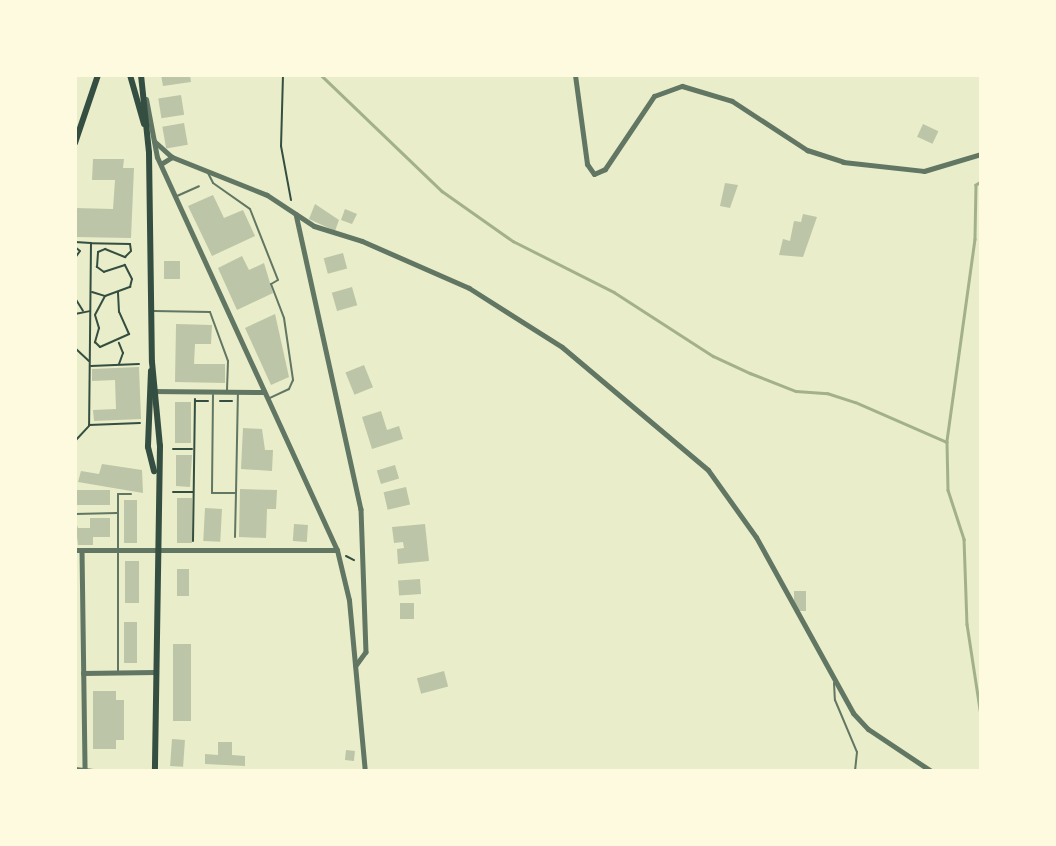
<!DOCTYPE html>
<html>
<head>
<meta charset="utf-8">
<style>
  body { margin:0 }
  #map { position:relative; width:1056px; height:846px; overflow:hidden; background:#e9edc9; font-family:"IBM Plex Sans",sans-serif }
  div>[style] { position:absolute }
  .stream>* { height:2.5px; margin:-1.25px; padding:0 1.25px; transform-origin:1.25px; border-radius:1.25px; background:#a3b18a }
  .building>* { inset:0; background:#bcc5a7; transform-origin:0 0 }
  .path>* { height:2px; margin:-1px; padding:0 1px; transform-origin:1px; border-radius:1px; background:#344e41 }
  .service>* { height:2px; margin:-1px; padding:0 1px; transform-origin:1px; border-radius:1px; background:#617663 }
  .minor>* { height:4.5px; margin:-2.25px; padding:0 2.25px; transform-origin:2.25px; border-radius:2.25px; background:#617663 }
  .tertiary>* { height:5px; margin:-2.5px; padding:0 2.5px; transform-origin:2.5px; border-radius:2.5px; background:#617663 }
  .secondary>* { height:6px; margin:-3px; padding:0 3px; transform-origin:3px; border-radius:3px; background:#344e41 }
  .primary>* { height:6px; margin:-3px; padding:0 3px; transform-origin:3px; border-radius:3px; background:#344e41 }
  span { translate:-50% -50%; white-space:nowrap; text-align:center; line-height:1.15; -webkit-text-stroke:5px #fefae0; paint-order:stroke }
  .frame { position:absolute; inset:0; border:77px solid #fefae0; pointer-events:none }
</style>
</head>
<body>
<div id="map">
  <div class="stream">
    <i style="left:321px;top:75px;width:168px;rotate:43.8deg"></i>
    <i style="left:442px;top:191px;width:87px;rotate:35.2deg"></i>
    <i style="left:513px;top:241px;width:113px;rotate:26.8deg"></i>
    <i style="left:614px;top:292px;width:118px;rotate:32.9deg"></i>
    <i style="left:713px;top:356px;width:41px;rotate:24.7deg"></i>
    <i style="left:750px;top:373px;width:49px;rotate:21.4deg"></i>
    <i style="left:796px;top:391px;width:31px;rotate:4deg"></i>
    <i style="left:827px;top:393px;width:29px;rotate:18deg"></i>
    <i style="left:855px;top:402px;width:100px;rotate:23.5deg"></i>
    <i style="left:981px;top:182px;width:6px;rotate:149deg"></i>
    <i style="left:976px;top:185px;width:54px;rotate:91.1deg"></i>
    <i style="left:975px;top:239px;width:205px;rotate:97.9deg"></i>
    <i style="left:947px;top:442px;width:48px;rotate:88.8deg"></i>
    <i style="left:948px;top:490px;width:52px;rotate:71.9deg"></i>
    <i style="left:964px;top:539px;width:85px;rotate:88deg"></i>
    <i style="left:967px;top:624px;width:92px;rotate:81.3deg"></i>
  </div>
  <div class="building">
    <i style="clip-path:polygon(161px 75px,190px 75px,191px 82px,163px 86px)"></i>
    <i style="left:181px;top:95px;width:20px;height:23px;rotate:81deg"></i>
    <i style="left:184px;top:123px;width:22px;height:22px;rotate:80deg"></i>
    <i style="left:923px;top:124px;width:17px;height:14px;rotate:25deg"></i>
    <i style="clip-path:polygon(93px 159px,124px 159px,123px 168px,134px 168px,131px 238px,75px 237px,75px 208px,113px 209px,115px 180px,92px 180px)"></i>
    <i style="clip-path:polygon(725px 183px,738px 185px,730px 208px,720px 206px)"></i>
    <i style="clip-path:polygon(213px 195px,224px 218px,243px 210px,255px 236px,212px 256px,188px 206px)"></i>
    <i style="clip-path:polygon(315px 204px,339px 220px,335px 231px,309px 219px)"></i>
    <i style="clip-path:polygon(345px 209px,357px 214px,352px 224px,341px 220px)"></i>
    <i style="clip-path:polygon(803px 214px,817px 217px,803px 257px,779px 255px,783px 239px,790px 241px,794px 221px,801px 222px)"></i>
    <i style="left:343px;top:253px;width:16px;height:20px;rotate:75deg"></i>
    <i style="clip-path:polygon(242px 256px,249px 270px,264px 263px,273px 293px,237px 310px,218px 268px)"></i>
    <i style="left:164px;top:261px;width:16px;height:18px"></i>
    <i style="left:352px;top:287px;width:19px;height:21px;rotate:74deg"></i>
    <i style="clip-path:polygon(275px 314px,289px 377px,271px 385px,245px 328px)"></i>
    <i style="clip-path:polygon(176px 324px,212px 325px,211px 344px,195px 344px,194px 364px,225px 364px,225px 383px,175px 382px)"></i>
    <i style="left:364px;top:365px;width:24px;height:20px;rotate:68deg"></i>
    <i style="clip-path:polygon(139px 367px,141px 419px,94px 421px,93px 410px,116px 409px,115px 380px,92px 381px,92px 369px)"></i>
    <i style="left:175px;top:402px;width:16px;height:41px"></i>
    <i style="clip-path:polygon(381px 411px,387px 430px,399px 426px,403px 439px,372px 449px,362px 417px)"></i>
    <i style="clip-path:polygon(243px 428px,262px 429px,265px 450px,273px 450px,272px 471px,241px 469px)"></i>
    <i style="clip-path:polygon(176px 455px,192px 455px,190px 487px,176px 486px)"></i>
    <i style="clip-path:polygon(102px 464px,142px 470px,143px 493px,78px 482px,81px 471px,99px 474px)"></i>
    <i style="left:395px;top:465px;width:14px;height:19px;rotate:73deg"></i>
    <i style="left:406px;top:487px;width:18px;height:23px;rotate:77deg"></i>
    <i style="clip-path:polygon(240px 489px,277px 490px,276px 509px,267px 509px,266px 538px,239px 537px)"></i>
    <i style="left:75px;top:490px;width:35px;height:15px"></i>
    <i style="left:177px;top:498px;width:15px;height:45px"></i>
    <i style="left:124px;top:500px;width:13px;height:43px"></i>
    <i style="left:205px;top:508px;width:17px;height:33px;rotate:3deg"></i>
    <i style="clip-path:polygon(90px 518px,110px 518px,110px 537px,93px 537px,93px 545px,78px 545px,75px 520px,78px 528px,90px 528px)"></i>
    <i style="left:294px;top:524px;width:14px;height:17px;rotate:4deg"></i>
    <i style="clip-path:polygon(425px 524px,429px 561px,398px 564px,397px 549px,404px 548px,403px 542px,394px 543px,392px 527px)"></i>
    <i style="left:125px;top:561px;width:14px;height:42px"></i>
    <i style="left:177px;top:569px;width:12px;height:27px"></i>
    <i style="left:420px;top:579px;width:15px;height:22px;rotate:86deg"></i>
    <i style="left:794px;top:591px;width:12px;height:20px"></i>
    <i style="left:400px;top:603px;width:14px;height:16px"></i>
    <i style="left:124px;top:622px;width:13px;height:41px"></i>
    <i style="left:173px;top:644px;width:18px;height:77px"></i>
    <i style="left:444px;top:671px;width:16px;height:28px;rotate:75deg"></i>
    <i style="clip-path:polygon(93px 691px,116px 691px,116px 700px,124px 700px,124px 740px,116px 740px,116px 749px,93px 749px)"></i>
    <i style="left:172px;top:739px;width:13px;height:27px;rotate:4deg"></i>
    <i style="clip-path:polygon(218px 742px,232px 742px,232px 755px,245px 756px,245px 766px,205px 764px,205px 754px,218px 755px)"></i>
    <i style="left:346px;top:750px;width:9px;height:10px;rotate:6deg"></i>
  </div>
  <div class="path">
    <i style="left:283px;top:75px;width:71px;rotate:91.6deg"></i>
    <i style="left:281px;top:146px;width:55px;rotate:79.5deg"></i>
    <i style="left:75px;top:242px;width:16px;rotate:4deg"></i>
    <i style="left:75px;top:247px;width:6px;rotate:39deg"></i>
    <i style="left:80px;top:251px;width:9px;rotate:126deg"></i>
    <i style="left:92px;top:292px;width:14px;rotate:17deg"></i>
    <i style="left:105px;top:296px;width:21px;rotate:118deg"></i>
    <i style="left:95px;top:315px;width:14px;rotate:73deg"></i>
    <i style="left:99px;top:328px;width:15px;rotate:106deg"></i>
    <i style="left:95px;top:342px;width:7px;rotate:45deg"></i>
    <i style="left:100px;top:347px;width:32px;rotate:-24deg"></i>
    <i style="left:129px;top:334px;width:24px;rotate:-114deg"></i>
    <i style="left:119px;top:312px;width:20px;rotate:-93deg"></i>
    <i style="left:105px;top:296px;width:27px;rotate:-20deg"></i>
    <i style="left:130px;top:287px;width:8px;rotate:-76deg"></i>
    <i style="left:132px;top:279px;width:16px;rotate:-117deg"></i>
    <i style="left:125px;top:265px;width:22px;rotate:162deg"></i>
    <i style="left:104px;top:272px;width:9px;rotate:-144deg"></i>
    <i style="left:97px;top:267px;width:15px;rotate:-86deg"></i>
    <i style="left:98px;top:252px;width:8px;rotate:-23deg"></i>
    <i style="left:105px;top:249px;width:22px;rotate:22deg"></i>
    <i style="left:125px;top:257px;width:8px;rotate:-45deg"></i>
    <i style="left:131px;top:251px;width:7px;rotate:-98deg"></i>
    <i style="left:130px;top:244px;width:39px;rotate:-179deg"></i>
    <i style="left:91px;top:243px;width:182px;rotate:90.6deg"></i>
    <i style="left:89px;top:425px;width:51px;rotate:-2.2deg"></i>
    <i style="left:75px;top:298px;width:15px;rotate:58deg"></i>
    <i style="left:75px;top:314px;width:15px;rotate:-11deg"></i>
    <i style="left:75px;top:348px;width:19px;rotate:43deg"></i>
    <i style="left:119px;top:364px;width:12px;rotate:-70deg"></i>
    <i style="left:123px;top:353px;width:11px;rotate:-112deg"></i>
    <i style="left:91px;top:366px;width:48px;rotate:-2.4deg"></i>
    <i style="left:196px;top:401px;width:12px"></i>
    <i style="left:220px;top:401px;width:12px"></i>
    <i style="left:75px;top:441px;width:21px;rotate:-47deg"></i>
    <i style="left:173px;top:449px;width:19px"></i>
    <i style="left:173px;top:492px;width:20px"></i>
    <i style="left:193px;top:541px;width:142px;rotate:-89.2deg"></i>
    <i style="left:346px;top:556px;width:9px;rotate:27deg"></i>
  </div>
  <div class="service">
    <i style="left:208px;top:173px;width:11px;rotate:63deg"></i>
    <i style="left:213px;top:183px;width:45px;rotate:35.1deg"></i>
    <i style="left:250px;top:209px;width:76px;rotate:68.5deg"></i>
    <i style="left:278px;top:280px;width:8px;rotate:150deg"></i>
    <i style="left:271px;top:284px;width:36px;rotate:69deg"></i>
    <i style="left:284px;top:318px;width:63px;rotate:81.7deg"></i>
    <i style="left:293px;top:380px;width:10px;rotate:114deg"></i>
    <i style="left:289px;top:389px;width:21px;rotate:155deg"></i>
    <i style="left:177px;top:196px;width:24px;rotate:-24deg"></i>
    <i style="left:154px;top:311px;width:56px;rotate:1deg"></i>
    <i style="left:210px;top:312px;width:52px;rotate:69.8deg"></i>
    <i style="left:228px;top:361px;width:30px;rotate:92deg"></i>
    <i style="left:213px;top:395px;width:98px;rotate:90.6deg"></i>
    <i style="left:212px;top:493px;width:24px"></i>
    <i style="left:236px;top:493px;width:100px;rotate:-88.9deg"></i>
    <i style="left:75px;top:514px;width:42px;rotate:-1.4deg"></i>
    <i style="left:235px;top:537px;width:43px;rotate:-88.7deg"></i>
    <i style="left:118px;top:672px;width:178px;rotate:-90deg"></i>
    <i style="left:118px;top:494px;width:13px"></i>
    <i style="left:834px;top:683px;width:17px;rotate:87deg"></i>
    <i style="left:835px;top:700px;width:56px;rotate:67.1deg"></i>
    <i style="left:857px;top:752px;width:19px;rotate:96deg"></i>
  </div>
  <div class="minor">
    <i style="left:296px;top:214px;width:302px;rotate:77.6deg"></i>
    <i style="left:361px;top:509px;width:143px;rotate:88deg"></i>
    <i style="left:366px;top:652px;width:17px;rotate:126deg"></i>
    <i style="left:82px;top:550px;width:220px;rotate:89.2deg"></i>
    <i style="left:83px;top:673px;width:72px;rotate:-0.8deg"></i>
    <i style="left:75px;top:769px;width:20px;rotate:6deg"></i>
  </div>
  <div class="tertiary">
    <i style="left:575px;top:75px;width:90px;rotate:82.3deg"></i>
    <i style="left:587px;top:164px;width:12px;rotate:55deg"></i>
    <i style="left:594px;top:174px;width:12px;rotate:-24deg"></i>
    <i style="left:605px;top:169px;width:88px;rotate:-56.1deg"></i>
    <i style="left:654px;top:96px;width:30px;rotate:-20deg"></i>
    <i style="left:682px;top:86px;width:52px;rotate:16.7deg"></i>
    <i style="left:732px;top:101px;width:90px;rotate:33.2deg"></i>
    <i style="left:807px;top:150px;width:38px;rotate:18deg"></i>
    <i style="left:843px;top:162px;width:81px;rotate:6.3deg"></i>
    <i style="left:924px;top:171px;width:59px;rotate:-16.6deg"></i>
    <i style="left:146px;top:99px;width:59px;rotate:79.3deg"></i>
    <i style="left:157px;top:157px;width:432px;rotate:65.4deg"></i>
    <i style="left:337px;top:550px;width:51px;rotate:76.5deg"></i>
    <i style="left:349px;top:600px;width:172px;rotate:84.7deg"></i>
    <i style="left:154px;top:141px;width:24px;rotate:42deg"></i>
    <i style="left:172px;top:157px;width:13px;rotate:148deg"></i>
    <i style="left:172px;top:157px;width:102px;rotate:21.8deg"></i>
    <i style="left:267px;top:195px;width:56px;rotate:33.4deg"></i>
    <i style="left:314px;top:226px;width:50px;rotate:17.4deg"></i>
    <i style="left:362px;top:241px;width:117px;rotate:23.7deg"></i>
    <i style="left:469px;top:288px;width:110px;rotate:32.4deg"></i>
    <i style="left:562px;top:347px;width:191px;rotate:40.1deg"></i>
    <i style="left:708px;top:470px;width:82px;rotate:54.4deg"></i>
    <i style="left:756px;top:537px;width:201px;rotate:61.1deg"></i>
    <i style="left:853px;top:713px;width:22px;rotate:47deg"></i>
    <i style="left:868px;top:729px;width:76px;rotate:33.7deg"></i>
    <i style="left:151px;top:391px;width:112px;rotate:0.5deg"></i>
    <i style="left:75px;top:550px;width:262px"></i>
  </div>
  <div class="secondary">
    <i style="left:75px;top:143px;width:72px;rotate:-71.3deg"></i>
  </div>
  <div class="primary">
    <i style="left:130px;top:75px;width:51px;rotate:74.1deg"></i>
    <i style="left:141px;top:75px;width:78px;rotate:84.1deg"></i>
    <i style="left:149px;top:153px;width:209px;rotate:89.2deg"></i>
    <i style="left:152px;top:362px;width:84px;rotate:84.6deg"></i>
    <i style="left:160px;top:446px;width:325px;rotate:90.9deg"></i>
    <i style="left:151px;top:371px;width:76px;rotate:92.3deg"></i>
    <i style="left:148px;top:447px;width:25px;rotate:76deg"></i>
  </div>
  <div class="frame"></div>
</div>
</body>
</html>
